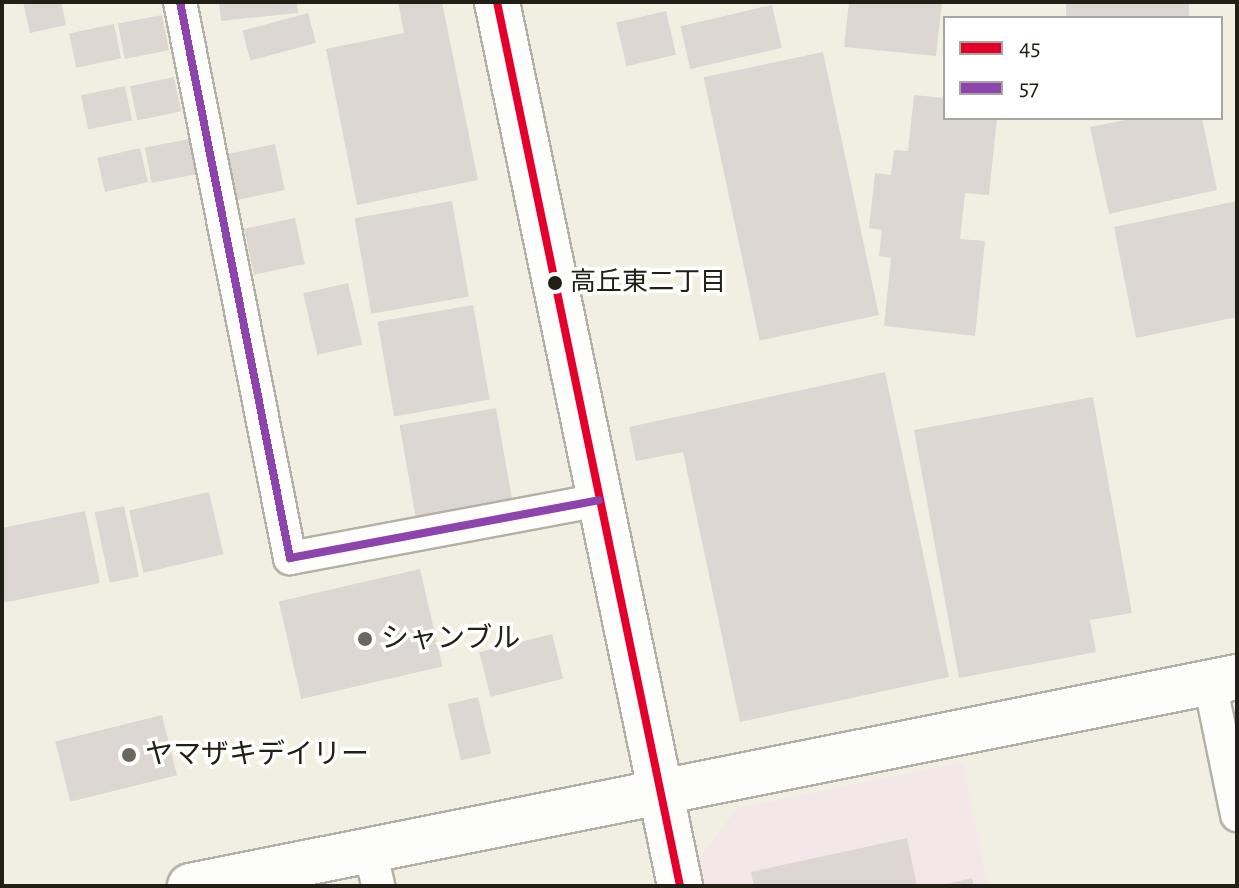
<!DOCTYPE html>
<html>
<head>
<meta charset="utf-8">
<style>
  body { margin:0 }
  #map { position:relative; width:1239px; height:888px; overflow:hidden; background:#f1efe2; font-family:"Alegreya Sans","Noto Sans JP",sans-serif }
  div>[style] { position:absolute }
  .industrial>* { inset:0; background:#f4e7e9 }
  .building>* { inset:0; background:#ddd7d3; transform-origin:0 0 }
  .roads { filter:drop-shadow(2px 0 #b2b0a7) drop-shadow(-2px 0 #b2b0a7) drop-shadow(0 2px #b2b0a7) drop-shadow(0 -2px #b2b0a7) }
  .street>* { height:32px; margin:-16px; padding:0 16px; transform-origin:16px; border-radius:16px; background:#fdfdfb }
  .secondary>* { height:44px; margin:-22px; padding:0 22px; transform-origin:22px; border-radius:22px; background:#fdfdfb }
  .bus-1>* { height:8px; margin:-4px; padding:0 4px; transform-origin:4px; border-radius:4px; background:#e4002b }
  .bus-2>* { height:8px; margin:-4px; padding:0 4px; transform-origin:4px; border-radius:4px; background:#8e44ad }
  .dots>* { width:22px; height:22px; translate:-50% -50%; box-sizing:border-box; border:4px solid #fff; border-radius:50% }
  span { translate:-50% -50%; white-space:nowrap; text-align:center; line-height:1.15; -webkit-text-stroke:7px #fff; paint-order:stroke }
  .bus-label { font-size:26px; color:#212017 }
  .left { translate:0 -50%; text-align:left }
  .poi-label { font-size:28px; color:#212017 }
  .frame { position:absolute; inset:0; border:4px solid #212017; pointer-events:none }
  .legend { position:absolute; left:943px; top:16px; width:280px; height:104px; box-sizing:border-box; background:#fff; border:2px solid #a6a6a2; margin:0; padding:10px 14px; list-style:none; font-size:24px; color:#212017 }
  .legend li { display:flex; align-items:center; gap:16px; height:40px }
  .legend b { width:40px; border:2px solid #a6a6a2 }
</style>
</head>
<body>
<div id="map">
  <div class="industrial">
    <i style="clip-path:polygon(963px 762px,988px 886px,702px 886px,697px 861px,737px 808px)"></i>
  </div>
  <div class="building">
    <i style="clip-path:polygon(23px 2px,61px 2px,66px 25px,30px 33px)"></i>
    <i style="clip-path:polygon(219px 2px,297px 2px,298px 13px,221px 21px)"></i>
    <i style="clip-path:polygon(398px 2px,442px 2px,478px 180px,357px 205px,326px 49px,404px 33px)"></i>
    <i style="clip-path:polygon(849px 2px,942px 2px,936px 56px,844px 47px)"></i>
    <i style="left:1066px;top:2px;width:123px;height:16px"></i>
    <i style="left:772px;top:5px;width:44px;height:94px;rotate:77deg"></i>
    <i style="left:666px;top:11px;width:45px;height:51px;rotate:77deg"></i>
    <i style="left:308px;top:13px;width:31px;height:68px;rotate:75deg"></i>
    <i style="left:162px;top:15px;width:36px;height:45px;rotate:79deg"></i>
    <i style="left:114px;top:24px;width:35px;height:46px;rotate:78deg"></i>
    <i style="left:823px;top:52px;width:269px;height:122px;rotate:78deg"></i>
    <i style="left:174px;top:77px;width:35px;height:45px;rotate:78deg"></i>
    <i style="left:125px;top:86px;width:35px;height:45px;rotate:78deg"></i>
    <i style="clip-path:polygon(914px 95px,945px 98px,945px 118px,997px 118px,989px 195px,965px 193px,960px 239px,985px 241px,975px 336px,884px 326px,891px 258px,879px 256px,882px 230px,869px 228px,875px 173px,891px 175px,894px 150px,908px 151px)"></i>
    <i style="clip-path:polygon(1135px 118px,1202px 118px,1217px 190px,1109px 214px,1090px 127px)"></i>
    <i style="left:189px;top:139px;width:36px;height:45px;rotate:79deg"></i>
    <i style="left:275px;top:144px;width:47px;height:52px;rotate:78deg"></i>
    <i style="left:140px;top:148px;width:35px;height:44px;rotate:77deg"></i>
    <i style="left:452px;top:201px;width:97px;height:99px;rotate:80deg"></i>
    <i style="clip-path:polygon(1237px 201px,1237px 317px,1136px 338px,1114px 227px)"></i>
    <i style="left:295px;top:218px;width:47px;height:52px;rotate:78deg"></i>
    <i style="left:348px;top:283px;width:63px;height:46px;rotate:77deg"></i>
    <i style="left:473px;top:305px;width:96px;height:97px;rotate:80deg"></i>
    <i style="clip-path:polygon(885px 372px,949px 677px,740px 722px,683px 452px,636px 461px,629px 427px)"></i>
    <i style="clip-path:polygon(1093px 397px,1132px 613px,1090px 620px,1096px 652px,959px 678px,914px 430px)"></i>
    <i style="left:496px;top:408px;width:97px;height:98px;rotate:80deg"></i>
    <i style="left:209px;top:492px;width:64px;height:82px;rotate:77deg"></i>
    <i style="left:124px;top:506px;width:72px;height:30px;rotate:78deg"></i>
    <i style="clip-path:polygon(85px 511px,100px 583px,2px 603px,2px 528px)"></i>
    <i style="left:420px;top:569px;width:100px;height:145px;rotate:77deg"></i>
    <i style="left:552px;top:634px;width:46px;height:75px;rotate:76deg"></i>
    <i style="left:478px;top:697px;width:58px;height:31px;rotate:77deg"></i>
    <i style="left:162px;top:715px;width:62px;height:110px;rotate:76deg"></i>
    <i style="clip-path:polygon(907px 838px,917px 886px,754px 886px,751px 872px)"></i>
    <i style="clip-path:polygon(972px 878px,974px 886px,942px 886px,942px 885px)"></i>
  </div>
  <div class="roads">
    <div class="street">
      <i style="left:180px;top:2px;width:567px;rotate:78.81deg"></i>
      <i style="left:290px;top:558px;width:314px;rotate:-10.6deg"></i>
      <i style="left:1210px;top:683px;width:135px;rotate:78.4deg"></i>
      <i style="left:370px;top:850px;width:37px;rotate:77deg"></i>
    </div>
    <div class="secondary">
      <i style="left:497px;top:2px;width:903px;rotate:78.3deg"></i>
      <i style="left:190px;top:886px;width:1068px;rotate:-11.29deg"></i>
    </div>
  </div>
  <div class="bus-1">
    <i style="left:497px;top:2px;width:903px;rotate:78.3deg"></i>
  </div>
  <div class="bus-2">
    <i style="left:180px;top:2px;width:567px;rotate:78.81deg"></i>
    <i style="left:290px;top:558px;width:314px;rotate:-10.6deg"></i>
  </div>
  <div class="dots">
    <i style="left:555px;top:283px;background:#212017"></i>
    <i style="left:365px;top:639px;background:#6a685e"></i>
    <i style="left:129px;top:755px;background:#6a685e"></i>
  </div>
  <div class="bus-label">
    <span class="left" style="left:570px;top:283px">高丘東二丁目</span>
  </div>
  <div class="poi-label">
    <span class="left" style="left:381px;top:639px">シャンブル</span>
    <span class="left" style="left:145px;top:755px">ヤマザキデイリー</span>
  </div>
  <div class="frame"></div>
  <ul class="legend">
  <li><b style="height:10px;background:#e4002b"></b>45</li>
  <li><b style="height:10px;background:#8e44ad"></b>57</li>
  </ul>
</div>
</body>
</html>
